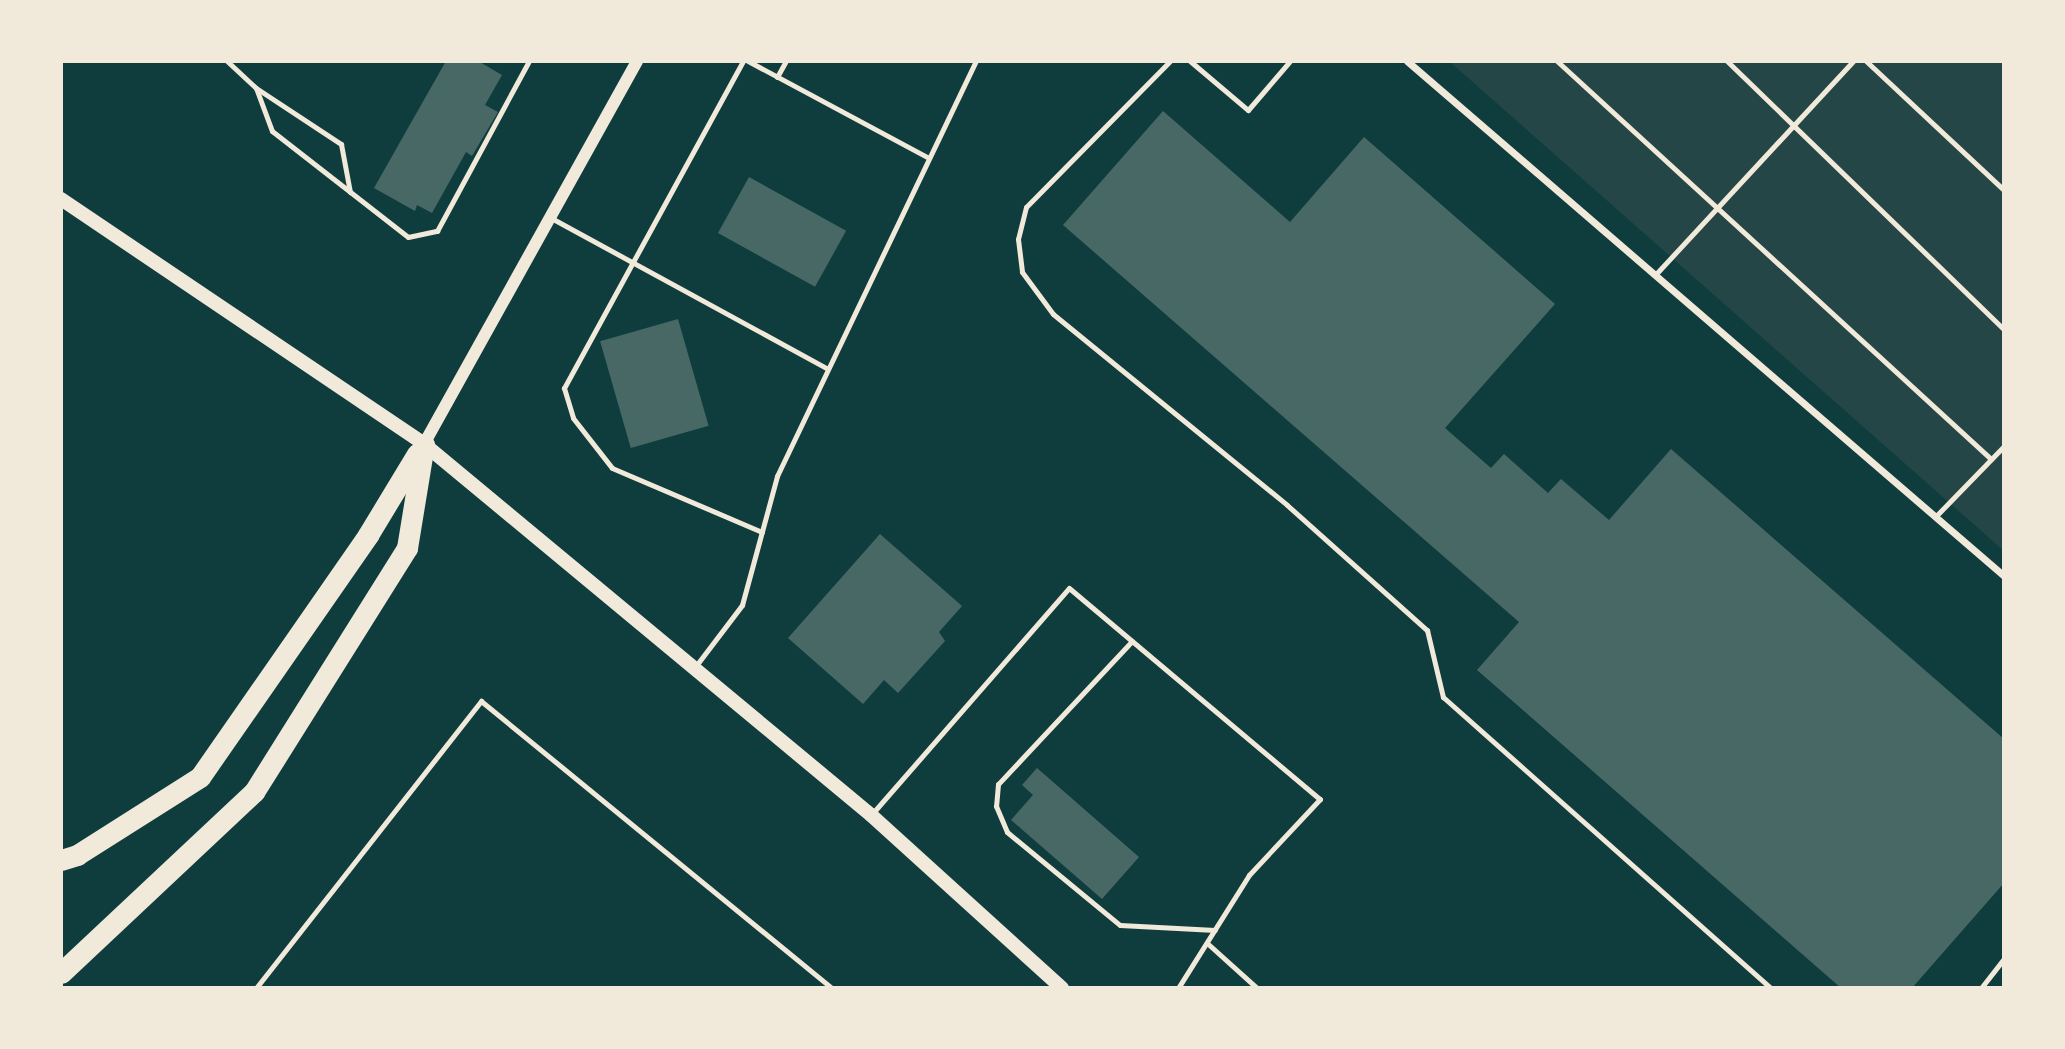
<!DOCTYPE html>
<html>
<head>
<meta charset="utf-8">
<style>
  body { margin:0 }
  #map { position:relative; width:2065px; height:1049px; overflow:hidden; background:#0f3d3e; font-family:"Titillium Web",sans-serif }
  div>[style] { position:absolute }
  .green>* { inset:0; background:#244646 }
  .building>* { inset:0; background:#486865; transform-origin:0 0 }
  .service>* { height:5px; margin:-2.5px; padding:0 2.5px; transform-origin:2.5px; border-radius:2.5px; background:#f1e9da }
  .minor>* { height:7px; margin:-3.5px; padding:0 3.5px; transform-origin:3.5px; border-radius:3.5px; background:#f1e9da }
  .tertiary>* { height:12px; margin:-6px; padding:0 6px; transform-origin:6px; border-radius:6px; background:#f1e9da }
  .secondary>* { height:14px; margin:-7px; padding:0 7px; transform-origin:7px; border-radius:7px; background:#f1e9da }
  .motorway>* { height:21px; margin:-10.5px; padding:0 10.5px; transform-origin:10.5px; border-radius:10.5px; background:#f1e9da }
  span { translate:-50% -50%; white-space:nowrap; text-align:center; line-height:1.15; -webkit-text-stroke:7px #f1e9da; paint-order:stroke }
  .frame { position:absolute; inset:0; border:63px solid #f1e9da; pointer-events:none }
</style>
</head>
<body>
<div id="map">
  <div class="green">
    <i style="clip-path:polygon(1449px 61px,2004px 61px,2004px 551px)"></i>
  </div>
  <div class="building">
    <i style="clip-path:polygon(446px 61px,478px 61px,502px 75px,485px 105px,498px 112px,472px 156px,466px 152px,432px 213px,417px 205px,415px 211px,374px 188px)"></i>
    <i style="clip-path:polygon(1163px 111px,1290px 222px,1364px 137px,1555px 304px,1445px 428px,1491px 468px,1504px 454px,1548px 493px,1561px 479px,1609px 520px,1671px 449px,2004px 739px,2004px 883px,1912px 988px,1841px 988px,1477px 670px,1519px 622px,1063px 225px)"></i>
    <i style="left:749px;top:177px;width:111px;height:64px;rotate:29deg"></i>
    <i style="left:678px;top:319px;width:111px;height:81px;rotate:74deg"></i>
    <i style="clip-path:polygon(880px 534px,962px 606px,939px 632px,945px 641px,898px 693px,884px 680px,863px 704px,788px 638px)"></i>
    <i style="clip-path:polygon(1037px 768px,1139px 857px,1102px 899px,1011px 820px,1033px 795px,1022px 785px)"></i>
  </div>
  <div class="service">
    <i style="left:227px;top:61px;width:40px;rotate:43deg"></i>
    <i style="left:256px;top:88px;width:46px;rotate:69.6deg"></i>
    <i style="left:272px;top:131px;width:172px;rotate:37.9deg"></i>
    <i style="left:408px;top:237px;width:30px;rotate:-12deg"></i>
    <i style="left:437px;top:231px;width:193px;rotate:-61.6deg"></i>
    <i style="left:743px;top:61px;width:373px;rotate:118.7deg"></i>
    <i style="left:564px;top:388px;width:31px;rotate:73deg"></i>
    <i style="left:573px;top:418px;width:63px;rotate:52deg"></i>
    <i style="left:612px;top:468px;width:163px;rotate:23.1deg"></i>
    <i style="left:748px;top:61px;width:205px;rotate:28.2deg"></i>
    <i style="left:1170px;top:61px;width:205px;rotate:134.6deg"></i>
    <i style="left:1026px;top:207px;width:33px;rotate:104deg"></i>
    <i style="left:1018px;top:239px;width:33px;rotate:83deg"></i>
    <i style="left:1022px;top:272px;width:52px;rotate:53.6deg"></i>
    <i style="left:1053px;top:314px;width:302px;rotate:39.2deg"></i>
    <i style="left:1287px;top:505px;width:188px;rotate:41.8deg"></i>
    <i style="left:1427px;top:630px;width:69px;rotate:76.6deg"></i>
    <i style="left:1443px;top:697px;width:438px;rotate:41.6deg"></i>
    <i style="left:1190px;top:61px;width:76px;rotate:40.2deg"></i>
    <i style="left:1248px;top:110px;width:65px;rotate:-49.4deg"></i>
    <i style="left:1557px;top:61px;width:589px;rotate:42.52deg"></i>
    <i style="left:1727px;top:61px;width:385px;rotate:44.1deg"></i>
    <i style="left:1866px;top:61px;width:189px;rotate:43.1deg"></i>
    <i style="left:777px;top:77px;width:18px;rotate:-61deg"></i>
    <i style="left:256px;top:88px;width:102px;rotate:33.4deg"></i>
    <i style="left:341px;top:144px;width:49px;rotate:79.4deg"></i>
    <i style="left:553px;top:219px;width:313px;rotate:28.6deg"></i>
    <i style="left:1655px;top:275px;width:292px;rotate:-47.2deg"></i>
    <i style="left:1935px;top:517px;width:99px;rotate:-45.8deg"></i>
    <i style="left:1132px;top:641px;width:196px;rotate:133.1deg"></i>
    <i style="left:998px;top:784px;width:22px;rotate:95deg"></i>
    <i style="left:996px;top:806px;width:28px;rotate:67deg"></i>
    <i style="left:1007px;top:832px;width:146px;rotate:39.5deg"></i>
    <i style="left:1120px;top:925px;width:95px;rotate:3deg"></i>
    <i style="left:695px;top:667px;width:78px;rotate:-52.8deg"></i>
    <i style="left:742px;top:605px;width:134px;rotate:-74.8deg"></i>
    <i style="left:777px;top:476px;width:460px;rotate:-64.4deg"></i>
    <i style="left:871px;top:815px;width:301px;rotate:-48.9deg"></i>
    <i style="left:1069px;top:588px;width:328px;rotate:40.1deg"></i>
    <i style="left:1320px;top:799px;width:104px;rotate:133.1deg"></i>
    <i style="left:1249px;top:875px;width:133px;rotate:122.1deg"></i>
    <i style="left:1207px;top:943px;width:67px;rotate:42deg"></i>
    <i style="left:256px;top:988px;width:365px;rotate:-51.9deg"></i>
    <i style="left:481px;top:701px;width:453px;rotate:39.3deg"></i>
    <i style="left:1981px;top:988px;width:37px;rotate:-52deg"></i>
  </div>
  <div class="minor">
    <i style="left:1407px;top:61px;width:788px;rotate:40.78deg"></i>
  </div>
  <div class="tertiary">
    <i style="left:424px;top:444px;width:438px;rotate:-60.9deg"></i>
  </div>
  <div class="secondary">
    <i style="left:61px;top:199px;width:438px;rotate:34deg"></i>
    <i style="left:424px;top:444px;width:581px;rotate:39.69deg"></i>
    <i style="left:871px;top:815px;width:258px;rotate:42.2deg"></i>
  </div>
  <div class="motorway">
    <i style="left:61px;top:860px;width:17px;rotate:-17deg"></i>
    <i style="left:77px;top:855px;width:146px;rotate:-32.4deg"></i>
    <i style="left:200px;top:777px;width:295px;rotate:-55.2deg"></i>
    <i style="left:368px;top:535px;width:95px;rotate:-58.8deg"></i>
    <i style="left:61px;top:973px;width:265px;rotate:-43.2deg"></i>
    <i style="left:254px;top:792px;width:288px;rotate:-57.9deg"></i>
    <i style="left:407px;top:548px;width:105px;rotate:-80.7deg"></i>
  </div>
  <div class="frame"></div>
</div>
</body>
</html>
